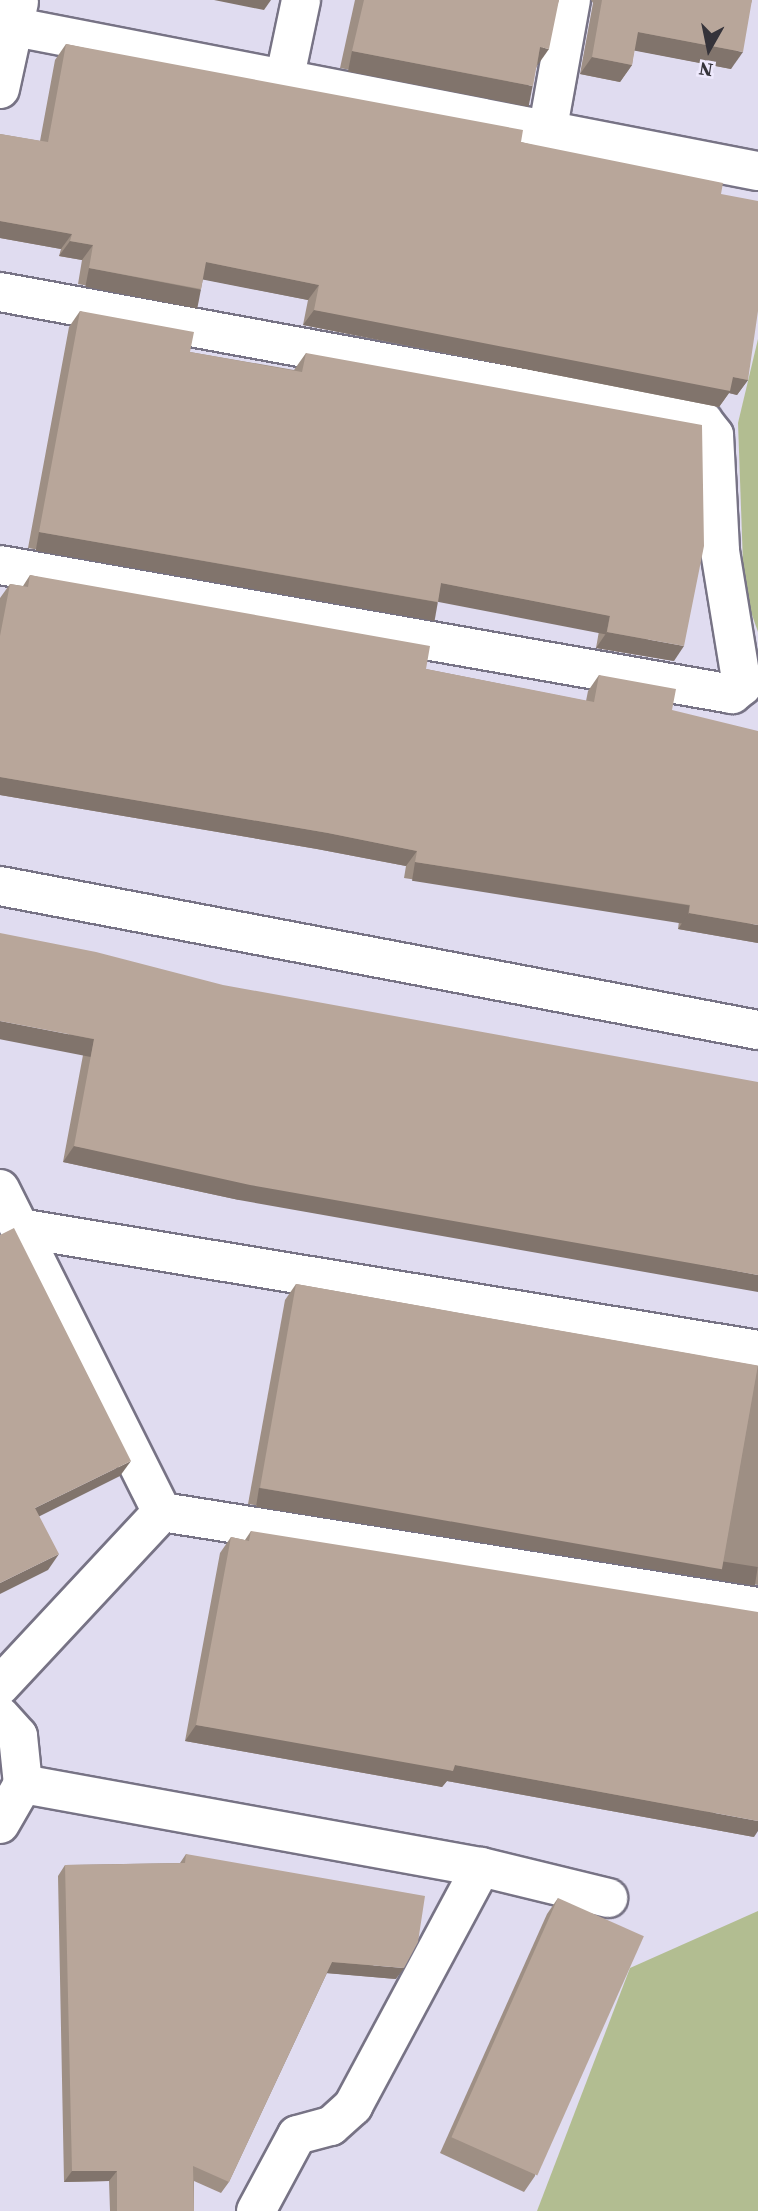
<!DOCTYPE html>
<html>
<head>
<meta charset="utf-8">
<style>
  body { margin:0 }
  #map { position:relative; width:758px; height:2211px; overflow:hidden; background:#e0dcf0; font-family:"Source Serif 4",serif }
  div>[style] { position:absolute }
  .green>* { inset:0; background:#b2bd91 }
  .roads { filter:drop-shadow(2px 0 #777385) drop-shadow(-2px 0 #777385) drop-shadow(0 2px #777385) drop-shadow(0 -2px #777385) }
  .minor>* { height:38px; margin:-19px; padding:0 19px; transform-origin:19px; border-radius:19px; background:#fff }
  .wall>* { inset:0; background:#9e8f84 }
  .shaded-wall>* { inset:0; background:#81746c; transform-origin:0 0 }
  .building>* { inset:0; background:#b8a69a; transform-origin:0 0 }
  span { translate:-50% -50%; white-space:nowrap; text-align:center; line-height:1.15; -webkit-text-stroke:7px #eee9fd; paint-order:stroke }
  .north { position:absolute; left:674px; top:14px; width:70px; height:70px; -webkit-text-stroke:5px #eee9fd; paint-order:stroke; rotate:189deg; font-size:19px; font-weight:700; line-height:28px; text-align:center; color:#35333a }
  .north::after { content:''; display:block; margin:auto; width:24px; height:32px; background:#35333a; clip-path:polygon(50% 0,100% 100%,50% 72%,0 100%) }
</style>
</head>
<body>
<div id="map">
  <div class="green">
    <i style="clip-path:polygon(758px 339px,758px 632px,744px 592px,738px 423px)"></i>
    <i style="clip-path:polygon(758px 1911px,758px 2211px,537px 2211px,630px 1968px)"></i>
  </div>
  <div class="roads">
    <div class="minor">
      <i style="left:0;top:24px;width:772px;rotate:10.98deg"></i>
      <i style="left:284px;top:81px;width:83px;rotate:-78.1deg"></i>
      <i style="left:0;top:89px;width:89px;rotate:-77.7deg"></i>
      <i style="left:547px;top:133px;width:135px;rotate:-79.8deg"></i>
      <i style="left:0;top:292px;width:715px;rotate:10.4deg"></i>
      <i style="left:703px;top:421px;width:18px;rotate:52deg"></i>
      <i style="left:714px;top:435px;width:116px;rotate:87deg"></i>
      <i style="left:720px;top:551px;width:137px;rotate:80.7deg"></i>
      <i style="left:742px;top:686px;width:13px;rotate:141deg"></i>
      <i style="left:732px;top:694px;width:743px;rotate:-170.01deg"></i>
      <i style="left:0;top:886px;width:772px;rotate:10.76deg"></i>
      <i style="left:0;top:1189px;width:361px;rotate:63.4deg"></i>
      <i style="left:162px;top:1512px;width:238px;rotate:133deg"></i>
      <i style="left:19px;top:1228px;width:749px;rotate:9.37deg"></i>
      <i style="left:162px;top:1512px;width:604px;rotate:9.06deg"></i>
      <i style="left:0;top:1716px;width:27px;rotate:48deg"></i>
      <i style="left:18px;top:1736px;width:48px;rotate:84.1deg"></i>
      <i style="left:23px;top:1784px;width:46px;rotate:119.9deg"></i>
      <i style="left:23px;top:1784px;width:465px;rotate:10.3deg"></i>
      <i style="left:481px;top:1867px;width:131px;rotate:13.7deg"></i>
      <i style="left:256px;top:2211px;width:86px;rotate:-61.7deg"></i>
      <i style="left:297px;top:2135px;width:35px;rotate:-15deg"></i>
      <i style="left:331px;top:2126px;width:30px;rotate:-42deg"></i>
      <i style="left:353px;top:2106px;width:271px;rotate:-61.8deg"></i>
    </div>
  </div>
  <div class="wall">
    <i style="clip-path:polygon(355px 0,559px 0,537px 66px,521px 103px,340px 68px)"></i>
    <i style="clip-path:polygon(591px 0,752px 0,731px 69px,634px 50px,632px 65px,620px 82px,580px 74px,593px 3px)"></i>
    <i style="clip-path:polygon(66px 44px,521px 142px,721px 194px,748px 380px,737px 395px,729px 393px,719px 407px,303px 325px,308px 300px,203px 279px,201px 289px,191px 305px,78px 284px,82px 260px,59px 256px,61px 249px,0 238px,0 134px,40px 141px,55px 60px)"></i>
    <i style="clip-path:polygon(80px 311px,190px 352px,294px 370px,306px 353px,674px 661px,596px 648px,599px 631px,438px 600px,427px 618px,28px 548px,69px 327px)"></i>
    <i style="clip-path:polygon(30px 575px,426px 669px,586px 701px,588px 691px,599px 675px,672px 710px,758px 943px,678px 929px,679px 921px,404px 878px,406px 866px,317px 849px,0 795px,0 598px,10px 584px,23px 586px)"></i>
    <i style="clip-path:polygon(0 933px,239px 1200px,63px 1162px,83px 1055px)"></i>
    <i style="clip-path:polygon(296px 1284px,758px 1366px,758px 1585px,248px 1504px,285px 1300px)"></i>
    <i style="clip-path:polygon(251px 1531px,754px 1837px,447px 1781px,442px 1787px,185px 1741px,220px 1553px,231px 1537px,245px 1540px)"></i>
    <i style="clip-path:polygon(186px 1854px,396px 1979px,327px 1973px,229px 2182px,221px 2193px,194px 2181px,194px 2211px,110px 2211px,109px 2181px,64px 2182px,58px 1876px,65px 1865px,180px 1863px)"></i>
    <i style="clip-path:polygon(558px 1898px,535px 2176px,524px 2192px,440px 2153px,547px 1914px)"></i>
  </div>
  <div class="shaded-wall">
    <i style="clip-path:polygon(214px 0,271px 0,264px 10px)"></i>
    <i style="clip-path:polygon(638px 32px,743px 52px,731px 69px,626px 49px)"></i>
    <i style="clip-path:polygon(540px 47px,549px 49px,537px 66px)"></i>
    <i style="left:352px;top:51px;width:184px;height:21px;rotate:11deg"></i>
    <i style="clip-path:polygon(592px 57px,632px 65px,620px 82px,580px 74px)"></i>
    <i style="clip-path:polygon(0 221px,72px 234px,61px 249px,0 238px)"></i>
    <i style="clip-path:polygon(70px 241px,93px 245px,82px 260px,59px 256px)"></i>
    <i style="clip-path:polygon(206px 262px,319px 285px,308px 300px,195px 278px)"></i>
    <i style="left:89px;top:268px;width:114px;height:19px;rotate:11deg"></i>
    <i style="clip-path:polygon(314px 310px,733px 377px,748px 380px,737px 395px,729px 393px,719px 407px,303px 325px)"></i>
    <i style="left:39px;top:532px;width:405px;height:19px;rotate:10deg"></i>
    <i style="left:441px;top:583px;width:172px;height:19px;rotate:11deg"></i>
    <i style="clip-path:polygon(607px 632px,684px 646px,674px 661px,596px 648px)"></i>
    <i style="clip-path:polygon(0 777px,328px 833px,417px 851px,406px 866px,317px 849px,0 795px)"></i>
    <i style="left:415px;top:862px;width:278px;height:19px;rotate:9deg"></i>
    <i style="clip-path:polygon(689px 913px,758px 925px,758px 943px,678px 929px)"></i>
    <i style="left:0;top:1021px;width:96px;height:18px;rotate:11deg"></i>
    <i style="clip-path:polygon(74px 1146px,758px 1275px,758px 1292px,239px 1200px,63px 1162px)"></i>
    <i style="clip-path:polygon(131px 1461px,120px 1476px,24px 1524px,35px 1508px)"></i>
    <i style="left:259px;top:1488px;width:505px;height:19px;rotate:9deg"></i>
    <i style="clip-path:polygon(59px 1554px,48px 1570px,0 1594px,0 1583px)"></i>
    <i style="clip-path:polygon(196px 1725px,455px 1765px,758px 1821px,758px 1831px,754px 1837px,447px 1781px,442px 1787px,185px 1741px)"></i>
    <i style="clip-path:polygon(332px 1962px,404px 1968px,396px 1979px,325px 1973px)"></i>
    <i style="clip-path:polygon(72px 2171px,117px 2171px,109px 2181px,64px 2182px)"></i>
  </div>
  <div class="building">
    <i style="clip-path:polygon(364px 0,559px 0,549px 49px,540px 47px,533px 86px,352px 51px)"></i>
    <i style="clip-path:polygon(602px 0,752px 0,743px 52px,638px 32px,632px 65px,592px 57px)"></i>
    <i style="clip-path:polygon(66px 44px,523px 130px,521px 142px,723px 183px,721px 194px,758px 201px,758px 311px,748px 380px,733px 377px,730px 391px,314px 310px,319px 285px,206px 262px,201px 289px,89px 268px,93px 245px,70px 241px,72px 234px,0 221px,0 134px,48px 142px)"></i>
    <i style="clip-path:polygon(80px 311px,194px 332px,190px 352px,302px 372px,306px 353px,702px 425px,704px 546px,684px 646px,607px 632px,610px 616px,441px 583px,438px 602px,39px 532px)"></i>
    <i style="clip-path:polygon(30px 575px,430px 646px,426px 669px,594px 702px,599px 675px,676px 689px,672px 710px,758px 731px,758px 925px,689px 913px,690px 905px,415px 862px,417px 851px,328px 833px,0 777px,0 636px,10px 584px,28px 587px)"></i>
    <i style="clip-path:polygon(0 933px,96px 952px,223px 985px,758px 1082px,758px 1275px,250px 1185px,74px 1146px,94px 1039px,0 1021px)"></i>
    <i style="clip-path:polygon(14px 1228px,131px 1461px,35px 1508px,59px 1554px,0 1583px,0 1235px)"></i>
    <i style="left:296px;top:1284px;width:469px;height:207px;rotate:10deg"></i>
    <i style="clip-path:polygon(251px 1531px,758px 1612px,758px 1821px,455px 1765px,453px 1771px,196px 1725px,231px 1537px,249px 1541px)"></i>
    <i style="clip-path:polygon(186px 1854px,425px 1896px,418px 1942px,404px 1968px,332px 1962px,229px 2182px,193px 2166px,194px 2211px,117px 2211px,117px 2171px,72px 2171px,65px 1865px,185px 1863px)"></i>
    <i style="left:558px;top:1898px;width:94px;height:262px;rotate:24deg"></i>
  </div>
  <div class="north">N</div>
</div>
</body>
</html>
